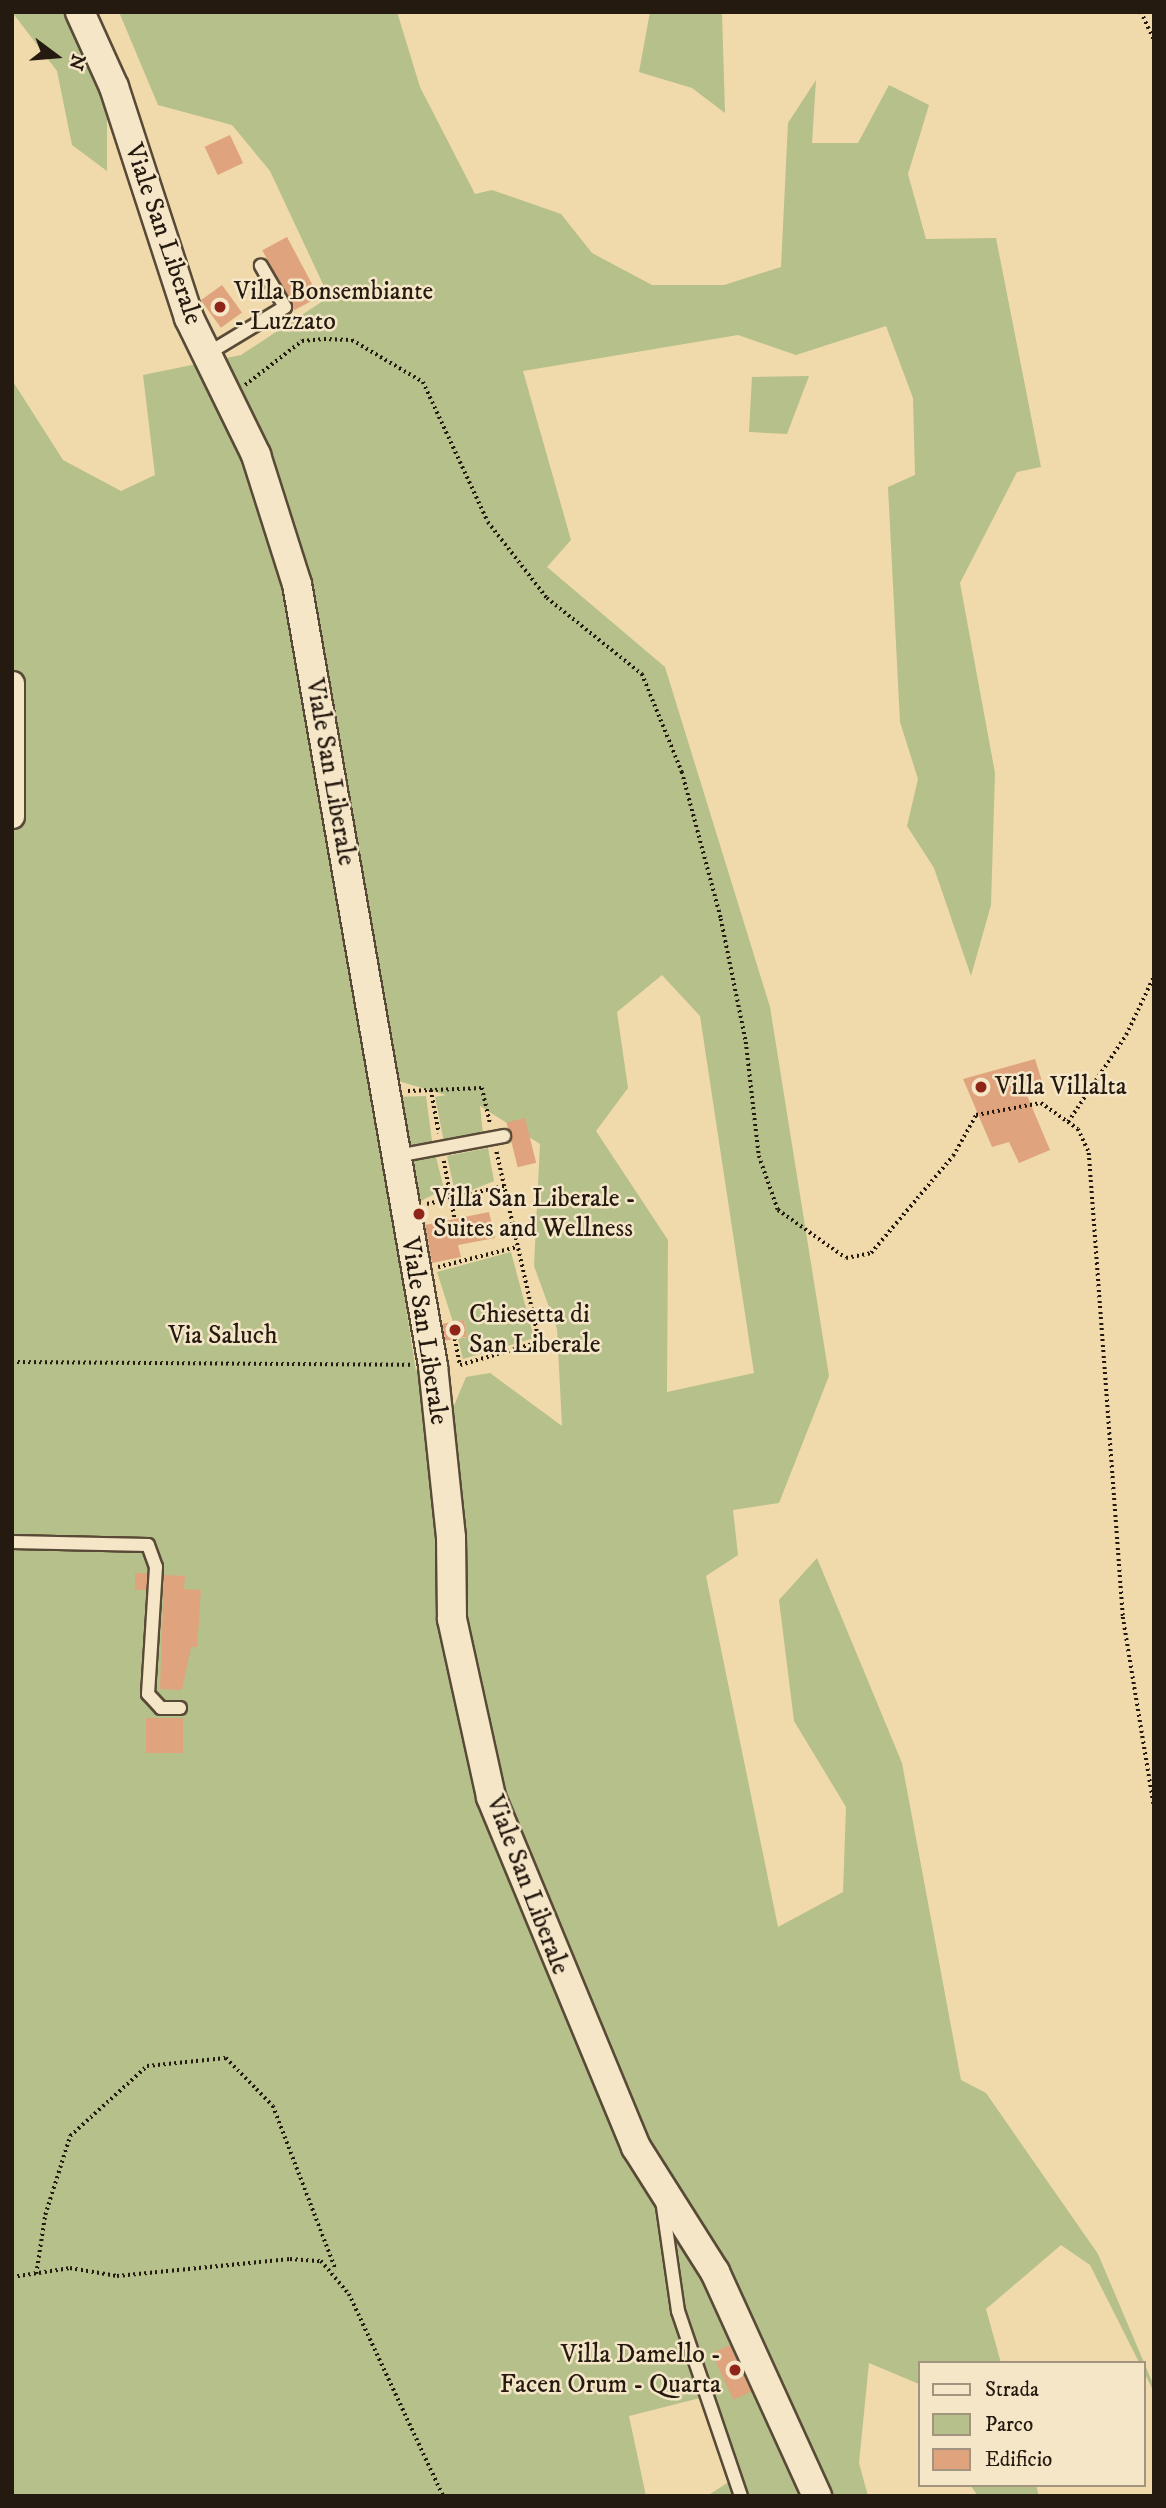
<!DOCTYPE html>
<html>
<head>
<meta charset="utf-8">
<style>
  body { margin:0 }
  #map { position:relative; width:1166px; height:2508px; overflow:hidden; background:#f0d9aa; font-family:"IM FELL DW Pica",serif }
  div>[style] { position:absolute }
  .green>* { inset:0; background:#b6c08b }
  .building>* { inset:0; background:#dfa37d; transform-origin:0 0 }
  .path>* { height:3.5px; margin-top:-1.75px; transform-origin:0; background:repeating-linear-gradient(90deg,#251a10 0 2px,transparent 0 5.5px) }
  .roads { filter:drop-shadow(2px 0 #584a36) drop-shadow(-2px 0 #584a36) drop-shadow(0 2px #584a36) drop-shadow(0 -2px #584a36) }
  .service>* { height:12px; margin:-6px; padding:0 6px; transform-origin:6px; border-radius:6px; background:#f5e6c8 }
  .minor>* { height:23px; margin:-11.5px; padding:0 11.5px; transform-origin:11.5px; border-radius:11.5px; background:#f5e6c8 }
  .tertiary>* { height:28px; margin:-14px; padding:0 14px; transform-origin:14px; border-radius:14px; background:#f5e6c8 }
  .dots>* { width:19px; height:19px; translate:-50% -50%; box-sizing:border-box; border:4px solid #f5e6c8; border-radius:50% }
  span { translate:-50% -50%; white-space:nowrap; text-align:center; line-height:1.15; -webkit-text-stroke:5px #f5e6c8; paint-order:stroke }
  .street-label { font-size:26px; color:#251a10 }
  .poi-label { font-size:26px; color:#251a10 }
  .left { translate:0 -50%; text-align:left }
  .right { translate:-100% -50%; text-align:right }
  .frame { position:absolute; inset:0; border:14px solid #251a10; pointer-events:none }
  .legend { position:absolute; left:918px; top:2361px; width:228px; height:126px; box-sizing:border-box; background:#f5e6c8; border:2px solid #a2947e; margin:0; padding:9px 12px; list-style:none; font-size:21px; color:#251a10 }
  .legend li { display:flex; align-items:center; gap:14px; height:35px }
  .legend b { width:35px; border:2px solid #a2947e }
  .north { position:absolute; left:21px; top:21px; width:70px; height:70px; -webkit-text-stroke:5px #f5e6c8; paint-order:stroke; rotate:106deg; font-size:19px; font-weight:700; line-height:28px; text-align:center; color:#251a10 }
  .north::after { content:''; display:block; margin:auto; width:24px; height:32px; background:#251a10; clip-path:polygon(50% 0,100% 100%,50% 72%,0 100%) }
</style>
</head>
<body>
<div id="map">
  <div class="green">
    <i style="clip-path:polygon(12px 12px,64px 12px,107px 107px,107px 171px,72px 145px,57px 71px)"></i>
    <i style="clip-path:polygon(evenodd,119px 12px,397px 12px,420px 87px,475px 194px,492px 190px,561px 214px,592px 253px,652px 285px,724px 285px,781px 267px,788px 123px,816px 80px,812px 143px,858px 143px,889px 85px,929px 105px,908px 174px,926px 239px,996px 238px,1041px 467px,1017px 472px,960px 583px,995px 773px,991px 905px,971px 976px,934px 868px,907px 826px,918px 779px,900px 722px,888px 487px,915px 475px,913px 398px,886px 326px,796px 355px,738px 335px,523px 371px,571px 540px,547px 567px,665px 667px,770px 1007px,829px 1376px,779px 1503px,733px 1510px,738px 1555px,706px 1576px,778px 1927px,843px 1892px,846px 1807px,794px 1721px,779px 1600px,817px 1558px,902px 1763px,961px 2080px,986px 2093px,1098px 2254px,1154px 2386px,1154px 2392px,1090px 2265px,1061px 2245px,986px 2309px,1001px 2363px,919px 2363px,919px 2384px,869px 2363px,859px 2463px,868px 2496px,707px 2496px,735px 2478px,704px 2397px,629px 2416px,646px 2496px,12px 2496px,12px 380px,63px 460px,121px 491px,155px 475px,143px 375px,241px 355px,329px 297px,270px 171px,232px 125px,158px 105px,119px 12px,662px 975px,700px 1016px,754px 1373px,667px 1392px,668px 1240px,596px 1131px,628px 1088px,617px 1012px,662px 975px,119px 12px,371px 1073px,446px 1095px,435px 1097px,444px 1142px,483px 1134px,480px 1106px,540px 1144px,534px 1266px,557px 1329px,562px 1426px,490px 1373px,466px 1377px,441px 1437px,433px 1366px,418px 1365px,416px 1372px,371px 1073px)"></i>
    <i style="clip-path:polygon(650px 12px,722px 12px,725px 113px,692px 88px,639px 72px)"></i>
    <i style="clip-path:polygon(809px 376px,787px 434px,749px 432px,752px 377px)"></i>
    <i style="clip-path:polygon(426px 1096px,432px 1141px,409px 1148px,394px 1097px)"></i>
    <i style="clip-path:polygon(488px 1148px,494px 1181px,467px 1192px,454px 1188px,447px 1156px)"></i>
    <i style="clip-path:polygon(436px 1157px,444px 1189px,413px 1205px,411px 1160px)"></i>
    <i style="clip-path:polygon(511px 1252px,534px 1338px,463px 1359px,458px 1339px,467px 1337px,464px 1320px,453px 1322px,437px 1272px)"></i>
    <i style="clip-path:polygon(970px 2485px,1036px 2485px,1039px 2496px,978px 2496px)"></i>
  </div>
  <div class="building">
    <i style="left:230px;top:135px;width:31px;height:28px;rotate:65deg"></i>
    <i style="left:287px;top:237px;width:68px;height:28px;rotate:62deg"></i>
    <i style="left:222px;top:285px;width:34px;height:26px;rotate:54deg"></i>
    <i style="clip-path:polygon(1035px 1059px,1042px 1081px,1023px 1086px,1050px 1150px,1019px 1163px,1009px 1142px,992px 1147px,963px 1079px)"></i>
    <i style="left:525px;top:1118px;width:46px;height:19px;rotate:76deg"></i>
    <i style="clip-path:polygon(489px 1212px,495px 1238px,458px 1245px,461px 1257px,432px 1263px,425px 1225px)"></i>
    <i style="left:464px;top:1320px;width:17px;height:22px;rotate:80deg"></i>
    <i style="left:135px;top:1573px;width:12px;height:17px"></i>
    <i style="clip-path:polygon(164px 1575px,185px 1576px,184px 1589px,201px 1590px,197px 1647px,191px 1647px,182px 1690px,160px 1689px)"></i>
    <i style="left:183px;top:1718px;width:35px;height:37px;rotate:90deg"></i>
    <i style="left:730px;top:2345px;width:51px;height:20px;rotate:65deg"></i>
  </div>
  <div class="path">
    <i style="left:1141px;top:12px;width:31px;rotate:65deg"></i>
    <i style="left:245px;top:385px;width:72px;rotate:-37.7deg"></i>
    <i style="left:302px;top:341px;width:22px;rotate:-5deg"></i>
    <i style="left:324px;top:339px;width:28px;rotate:2deg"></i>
    <i style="left:352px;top:340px;width:82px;rotate:30.6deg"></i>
    <i style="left:423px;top:382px;width:154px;rotate:65.1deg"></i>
    <i style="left:488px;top:522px;width:96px;rotate:52.2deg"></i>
    <i style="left:547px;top:598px;width:122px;rotate:38.7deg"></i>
    <i style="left:642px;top:674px;width:106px;rotate:67.8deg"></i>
    <i style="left:682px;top:772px;width:152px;rotate:75.1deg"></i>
    <i style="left:721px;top:919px;width:126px;rotate:78.5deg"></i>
    <i style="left:746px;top:1042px;width:115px;rotate:83.5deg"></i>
    <i style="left:759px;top:1156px;width:57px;rotate:70.6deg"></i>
    <i style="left:778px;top:1210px;width:83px;rotate:35.2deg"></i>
    <i style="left:846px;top:1258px;width:25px;rotate:-11deg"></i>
    <i style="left:871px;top:1253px;width:127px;rotate:-49.8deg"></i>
    <i style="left:953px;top:1156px;width:47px;rotate:-60.7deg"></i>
    <i style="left:976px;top:1115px;width:66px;rotate:-10.5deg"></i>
    <i style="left:1041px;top:1103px;width:45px;rotate:35.1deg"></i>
    <i style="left:1078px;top:1129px;width:26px;rotate:65deg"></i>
    <i style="left:1089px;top:1153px;width:465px;rotate:85.8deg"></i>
    <i style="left:1123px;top:1617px;width:192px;rotate:80.7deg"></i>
    <i style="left:431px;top:1090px;width:44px;rotate:79.5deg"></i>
    <i style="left:408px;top:1091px;width:74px;rotate:-2.3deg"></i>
    <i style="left:482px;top:1088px;width:36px;rotate:77deg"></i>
    <i style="left:1068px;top:1122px;width:105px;rotate:-56.3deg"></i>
    <i style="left:1126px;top:1035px;width:65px;rotate:-64.6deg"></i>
    <i style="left:444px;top:1161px;width:60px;rotate:79.4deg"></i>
    <i style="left:427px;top:1204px;width:79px;rotate:-13.2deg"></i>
    <i style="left:438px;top:1267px;width:81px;rotate:-14.2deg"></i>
    <i style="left:455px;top:1339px;width:26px;rotate:79deg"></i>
    <i style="left:460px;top:1365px;width:82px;rotate:-16.2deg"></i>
    <i style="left:539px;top:1342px;width:196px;rotate:-102.7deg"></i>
    <i style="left:12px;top:1362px;width:398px;rotate:0.4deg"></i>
    <i style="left:36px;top:2274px;width:60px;rotate:-81.3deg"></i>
    <i style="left:45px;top:2215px;width:83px;rotate:-72.4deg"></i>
    <i style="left:70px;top:2136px;width:104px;rotate:-42.3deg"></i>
    <i style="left:147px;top:2066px;width:79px;rotate:-5.8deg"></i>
    <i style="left:226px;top:2058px;width:67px;rotate:45.6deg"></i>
    <i style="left:273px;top:2106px;width:176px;rotate:69deg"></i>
    <i style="left:12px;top:2277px;width:59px;rotate:-8.8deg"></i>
    <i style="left:70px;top:2268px;width:48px;rotate:9.7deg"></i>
    <i style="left:117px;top:2276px;width:174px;rotate:-5.6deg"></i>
    <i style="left:290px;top:2259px;width:31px;rotate:4deg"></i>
    <i style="left:321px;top:2261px;width:43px;rotate:49.7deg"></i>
    <i style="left:349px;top:2294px;width:223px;rotate:65deg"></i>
  </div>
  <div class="roads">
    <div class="service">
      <i style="left:207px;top:354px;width:91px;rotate:-31.1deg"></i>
      <i style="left:285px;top:307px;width:48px;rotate:-120.3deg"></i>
      <i style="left:397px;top:1156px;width:109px;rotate:-10.6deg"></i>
      <i style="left:12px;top:1542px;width:136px;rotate:1.3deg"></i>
      <i style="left:148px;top:1545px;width:23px;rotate:70deg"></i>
      <i style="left:156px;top:1567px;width:127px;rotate:93.6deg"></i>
      <i style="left:148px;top:1694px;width:19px;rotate:47deg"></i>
      <i style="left:161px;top:1708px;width:19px"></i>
      <i style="left:662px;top:2200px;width:112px;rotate:81.8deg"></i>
      <i style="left:678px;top:2311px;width:195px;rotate:71.2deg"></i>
    </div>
    <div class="minor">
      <i style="left:12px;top:683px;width:133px;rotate:90deg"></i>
    </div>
    <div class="tertiary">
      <i style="left:80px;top:12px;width:82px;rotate:65.6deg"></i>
      <i style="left:114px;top:87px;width:243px;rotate:72deg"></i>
      <i style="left:189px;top:318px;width:153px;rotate:63.9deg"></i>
      <i style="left:256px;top:455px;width:135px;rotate:72.4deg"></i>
      <i style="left:297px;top:584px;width:794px;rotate:80.13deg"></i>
      <i style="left:433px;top:1366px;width:172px;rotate:84deg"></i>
      <i style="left:451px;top:1537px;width:82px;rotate:89.3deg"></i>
      <i style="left:452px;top:1619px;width:182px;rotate:77.6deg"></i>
      <i style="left:491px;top:1797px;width:379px;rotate:67.5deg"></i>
      <i style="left:636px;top:2147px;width:148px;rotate:57.7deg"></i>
      <i style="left:715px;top:2272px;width:246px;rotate:65.5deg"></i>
    </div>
  </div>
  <div class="dots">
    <i style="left:220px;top:307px;background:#8f2418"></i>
    <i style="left:981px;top:1087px;background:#8f2418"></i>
    <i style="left:419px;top:1214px;background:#8f2418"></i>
    <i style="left:455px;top:1330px;background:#8f2418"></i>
    <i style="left:735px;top:2370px;background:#8f2418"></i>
  </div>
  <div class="street-label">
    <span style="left:163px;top:234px;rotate:71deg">Viale San Liberale</span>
    <span style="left:330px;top:772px;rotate:80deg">Viale San Liberale</span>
    <span style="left:424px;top:1331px;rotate:81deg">Viale San Liberale</span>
    <span style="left:223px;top:1336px">Via Saluch</span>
    <span style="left:527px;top:1885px;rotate:69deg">Viale San Liberale</span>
  </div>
  <div class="poi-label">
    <span class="left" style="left:234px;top:307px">Villa Bonsembiante<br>- Luzzato</span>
    <span class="left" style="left:995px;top:1087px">Villa Villalta</span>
    <span class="left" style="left:433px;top:1214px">Villa San Liberale -<br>Suites and Wellness</span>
    <span class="left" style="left:469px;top:1330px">Chiesetta di<br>San Liberale</span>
    <span class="right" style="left:721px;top:2370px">Villa Damello -<br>Facen Orum - Quarta</span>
  </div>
  <div class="frame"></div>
  <ul class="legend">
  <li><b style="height:9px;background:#f5e6c8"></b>Strada</li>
  <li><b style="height:19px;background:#b6c08b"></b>Parco</li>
  <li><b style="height:19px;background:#dfa37d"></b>Edificio</li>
  </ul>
  <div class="north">N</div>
</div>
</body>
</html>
